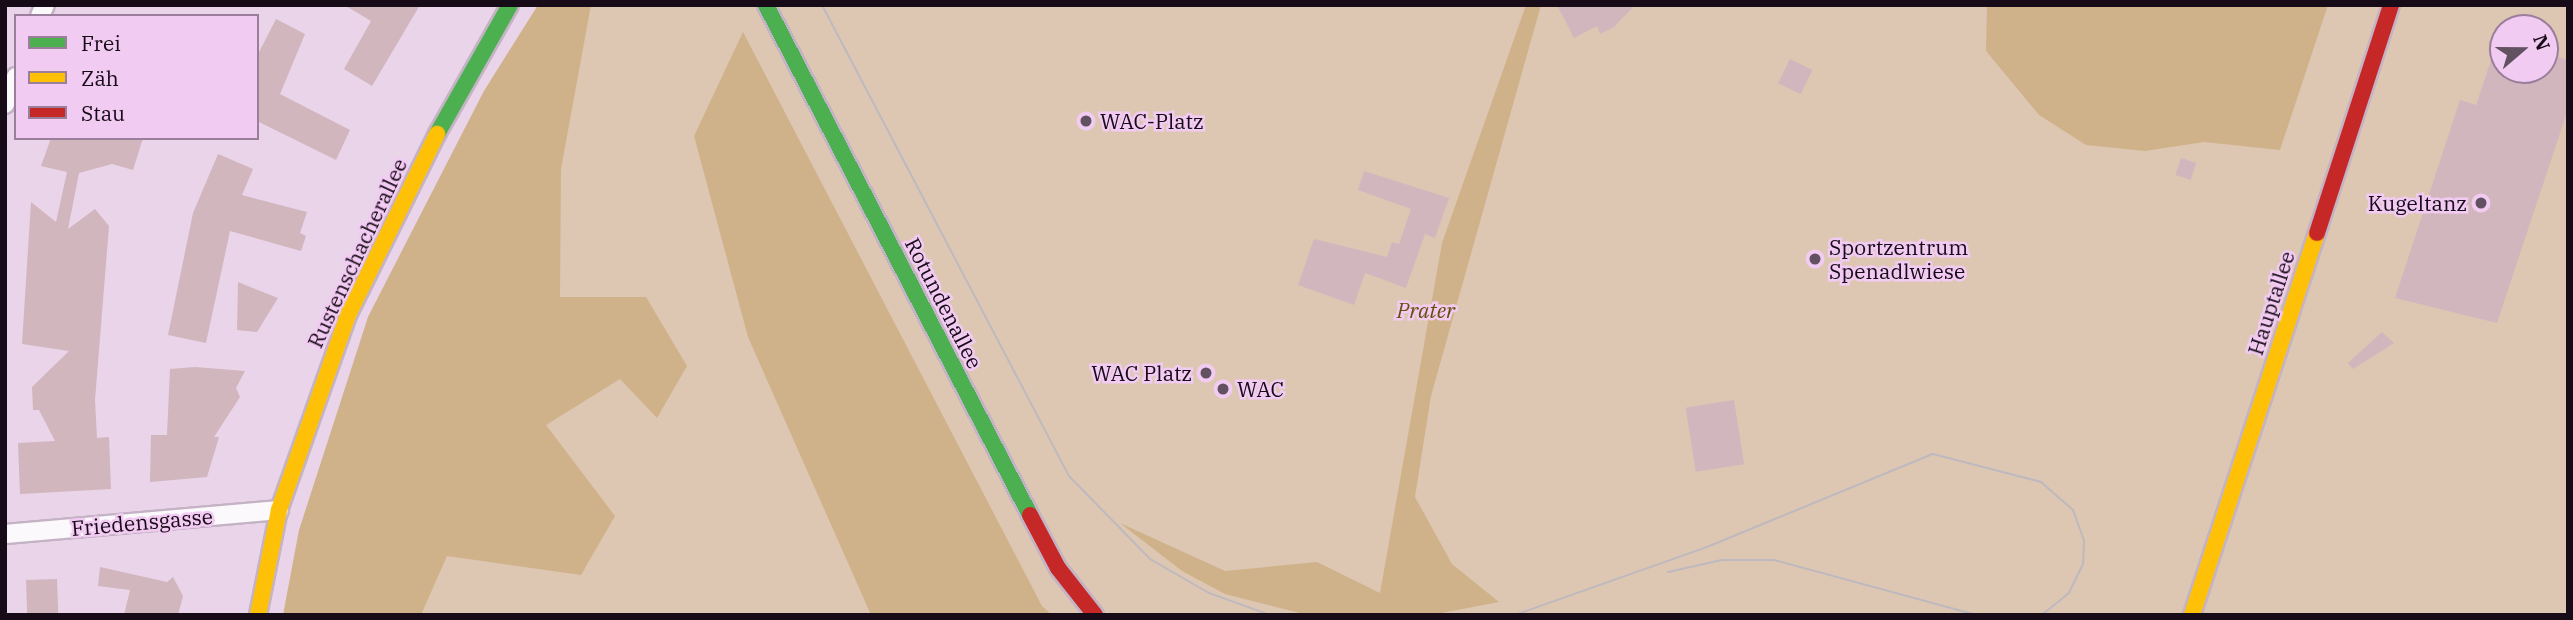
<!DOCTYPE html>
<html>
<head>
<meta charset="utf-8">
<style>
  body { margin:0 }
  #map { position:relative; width:2573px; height:620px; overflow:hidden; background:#e9d4e9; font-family:"IBM Plex Serif",serif }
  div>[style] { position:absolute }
  .green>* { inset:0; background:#ddc7b3 }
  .forest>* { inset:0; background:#d0b28a }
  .building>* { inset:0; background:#d1b6bd; transform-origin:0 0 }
  .roads { filter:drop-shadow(2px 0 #c4b3c4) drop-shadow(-2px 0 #c4b3c4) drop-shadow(0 2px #c4b3c4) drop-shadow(0 -2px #c4b3c4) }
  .street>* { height:18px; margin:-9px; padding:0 9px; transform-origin:9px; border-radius:9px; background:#fcf9fc }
  .fast>* { height:16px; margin:-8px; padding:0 8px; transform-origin:8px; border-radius:8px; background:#4caf50 }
  .slow>* { height:16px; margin:-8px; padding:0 8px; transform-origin:8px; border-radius:8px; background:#ffc107 }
  .jam>* { height:16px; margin:-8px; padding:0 8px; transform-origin:8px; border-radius:8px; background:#c62828 }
  .tram>* { height:2px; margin:-1px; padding:0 1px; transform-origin:1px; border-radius:1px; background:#beb9be }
  .dots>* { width:19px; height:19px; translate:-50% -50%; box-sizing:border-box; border:4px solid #f2cbf2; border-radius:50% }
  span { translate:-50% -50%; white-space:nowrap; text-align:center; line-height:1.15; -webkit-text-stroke:5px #f2cbf2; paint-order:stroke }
  .poi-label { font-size:21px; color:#180b18 }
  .left { translate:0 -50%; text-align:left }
  .right { translate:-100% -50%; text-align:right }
  .street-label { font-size:21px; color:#180b18 }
  .park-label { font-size:21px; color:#684f07; font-style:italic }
  .frame { position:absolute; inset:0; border:7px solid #180b18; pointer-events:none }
  .legend { position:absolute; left:14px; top:14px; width:245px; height:126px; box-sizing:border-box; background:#f2cbf2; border:2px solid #9b7e9b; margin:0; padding:9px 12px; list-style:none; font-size:21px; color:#180b18 }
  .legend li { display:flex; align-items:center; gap:14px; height:35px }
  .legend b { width:35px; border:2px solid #9b7e9b }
  .north { position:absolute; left:2489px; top:14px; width:70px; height:70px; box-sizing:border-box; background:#f2cbf2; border:2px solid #9b7e9b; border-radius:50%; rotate:70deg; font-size:19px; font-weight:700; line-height:28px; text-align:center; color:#180b18 }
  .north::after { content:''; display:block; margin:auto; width:24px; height:32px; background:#615161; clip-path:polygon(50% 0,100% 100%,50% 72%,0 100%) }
</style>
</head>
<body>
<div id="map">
  <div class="green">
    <i style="clip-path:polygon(evenodd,538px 5px,2568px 5px,2568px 615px,283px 615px,368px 317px,484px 91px,538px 5px,2503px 28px,2545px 28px,2545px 70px,2503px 70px,2503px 28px)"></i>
  </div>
  <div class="forest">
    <i style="clip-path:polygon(538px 5px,591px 5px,561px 169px,560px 297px,646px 297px,687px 366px,657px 418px,620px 379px,546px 425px,615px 516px,581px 575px,447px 556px,421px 615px,283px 615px,299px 530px,368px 317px,484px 91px)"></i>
    <i style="clip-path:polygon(1526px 5px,1541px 5px,1431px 396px,1415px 497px,1452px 564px,1499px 602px,1431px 615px,1300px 613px,1225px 594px,1182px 571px,1120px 523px,1225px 571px,1317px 562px,1380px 593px,1442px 243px)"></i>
    <i style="clip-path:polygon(1987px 5px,2328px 5px,2280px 150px,2204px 142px,2145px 151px,2086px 145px,2039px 115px,1986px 51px)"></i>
    <i style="clip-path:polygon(743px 32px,1042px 606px,1052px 615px,871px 615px,748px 337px,694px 136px)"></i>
  </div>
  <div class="building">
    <i style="clip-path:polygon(344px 5px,420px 5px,372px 86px,344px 69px,371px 21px)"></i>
    <i style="clip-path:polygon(1557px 5px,1635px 5px,1614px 27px,1600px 34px,1597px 26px,1574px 38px)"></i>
    <i style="clip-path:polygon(276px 19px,305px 34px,280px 94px,350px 130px,336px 160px,257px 121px,257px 56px)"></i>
    <i style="clip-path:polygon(2500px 33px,2503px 70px,2545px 70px,2545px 53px,2568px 60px,2568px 109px,2497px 323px,2395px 298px,2460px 100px,2476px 105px)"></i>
    <i style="left:1790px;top:59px;width:25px;height:27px;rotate:26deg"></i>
    <i style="clip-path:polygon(51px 138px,143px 138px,133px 170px,112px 164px,79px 173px,68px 229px,95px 209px,109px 226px,95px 400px,97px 438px,109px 437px,111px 489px,20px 494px,18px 443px,55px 441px,39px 410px,33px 410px,32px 387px,69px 351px,22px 344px,31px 202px,56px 222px,67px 172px,41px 166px)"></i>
    <i style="clip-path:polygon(218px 154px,253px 169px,242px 195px,307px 212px,300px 233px,306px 236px,301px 251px,230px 231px,206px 343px,168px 335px,193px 213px)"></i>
    <i style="left:2181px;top:158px;width:16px;height:18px;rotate:18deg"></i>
    <i style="clip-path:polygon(1364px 171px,1449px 198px,1435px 238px,1425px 234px,1406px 288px,1365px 273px,1354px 305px,1298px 285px,1314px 239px,1387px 257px,1392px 242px,1399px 244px,1411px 209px,1358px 190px)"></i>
    <i style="clip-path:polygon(238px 282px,278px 298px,257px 332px,237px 330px)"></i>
    <i style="clip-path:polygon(2382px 332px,2394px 343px,2353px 369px,2348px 363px)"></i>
    <i style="clip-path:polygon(195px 367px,245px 371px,236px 388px,240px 397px,214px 437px,219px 437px,207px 477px,150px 482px,151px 435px,167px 435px,170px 369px)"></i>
    <i style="left:1734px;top:400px;width:65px;height:49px;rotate:81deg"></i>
    <i style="clip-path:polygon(100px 567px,167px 582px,173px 577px,183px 596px,178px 615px,124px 615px,130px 590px,98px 586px)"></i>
    <i style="left:57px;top:579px;width:36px;height:31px;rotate:88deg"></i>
  </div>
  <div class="roads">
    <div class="street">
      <i style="left:40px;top:16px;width:12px;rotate:-66deg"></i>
      <i style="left:5px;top:104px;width:29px;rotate:-68deg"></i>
      <i style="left:5px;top:534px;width:275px;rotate:-5deg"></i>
    </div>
    <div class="fast">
      <i style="left:766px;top:5px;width:574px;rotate:62.63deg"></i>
      <i style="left:437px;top:134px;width:148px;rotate:-60.5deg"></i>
    </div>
    <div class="slow">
      <i style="left:258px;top:615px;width:107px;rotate:-78.7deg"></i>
      <i style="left:279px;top:510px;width:207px;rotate:-70.5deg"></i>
      <i style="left:348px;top:315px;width:202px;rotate:-63.8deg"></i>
      <i style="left:2192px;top:615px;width:402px;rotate:-71.9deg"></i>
    </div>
    <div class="jam">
      <i style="left:2317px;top:233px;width:240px;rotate:-72deg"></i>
      <i style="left:1030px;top:515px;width:60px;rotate:62.2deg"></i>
      <i style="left:1058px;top:568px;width:60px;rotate:51.8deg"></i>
    </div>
  </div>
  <div class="tram">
    <i style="left:822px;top:5px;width:532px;rotate:62.33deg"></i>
    <i style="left:1069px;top:476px;width:116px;rotate:45.7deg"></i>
    <i style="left:1150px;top:559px;width:68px;rotate:30deg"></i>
    <i style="left:1209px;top:593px;width:65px;rotate:19.8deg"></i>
    <i style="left:1668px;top:572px;width:55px;rotate:-12.5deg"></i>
    <i style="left:1722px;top:560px;width:52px"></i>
    <i style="left:1774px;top:560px;width:210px;rotate:15.2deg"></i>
    <i style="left:1515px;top:615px;width:204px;rotate:-19.5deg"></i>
    <i style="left:1707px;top:547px;width:244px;rotate:-22.4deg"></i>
    <i style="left:1933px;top:454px;width:112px;rotate:14.5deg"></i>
    <i style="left:2041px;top:482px;width:43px;rotate:41.2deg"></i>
    <i style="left:2073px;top:510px;width:32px;rotate:70deg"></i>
    <i style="left:2084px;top:540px;width:24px;rotate:92deg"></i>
    <i style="left:2083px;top:564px;width:32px;rotate:116deg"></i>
    <i style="left:2069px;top:593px;width:35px;rotate:141deg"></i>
  </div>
  <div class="dots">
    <i style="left:1086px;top:121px;background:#615161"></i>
    <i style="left:2481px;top:203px;background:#615161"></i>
    <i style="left:1815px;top:259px;background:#615161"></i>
    <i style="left:1206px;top:373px;background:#615161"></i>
    <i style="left:1223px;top:389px;background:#615161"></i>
  </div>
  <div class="poi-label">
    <span class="left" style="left:1100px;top:121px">WAC-Platz</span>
    <span class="right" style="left:2467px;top:203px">Kugeltanz</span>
    <span class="left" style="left:1829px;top:259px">Sportzentrum<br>Spenadlwiese</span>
    <span class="right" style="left:1192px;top:373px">WAC Platz</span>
    <span class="left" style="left:1237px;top:389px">WAC</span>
  </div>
  <div class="street-label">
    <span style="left:357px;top:253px;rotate:-65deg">Rustenschacherallee</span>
    <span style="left:944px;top:303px;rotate:63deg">Rotundenallee</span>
    <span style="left:2271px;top:303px;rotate:-72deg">Hauptallee</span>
    <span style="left:142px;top:522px;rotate:-5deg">Friedensgasse</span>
  </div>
  <div class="park-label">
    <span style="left:1426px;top:310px">Prater</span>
  </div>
  <div class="frame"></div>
  <ul class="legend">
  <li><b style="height:9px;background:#4caf50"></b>Frei</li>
  <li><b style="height:9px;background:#ffc107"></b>Zäh</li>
  <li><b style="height:9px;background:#c62828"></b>Stau</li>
  </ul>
  <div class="north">N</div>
</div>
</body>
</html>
